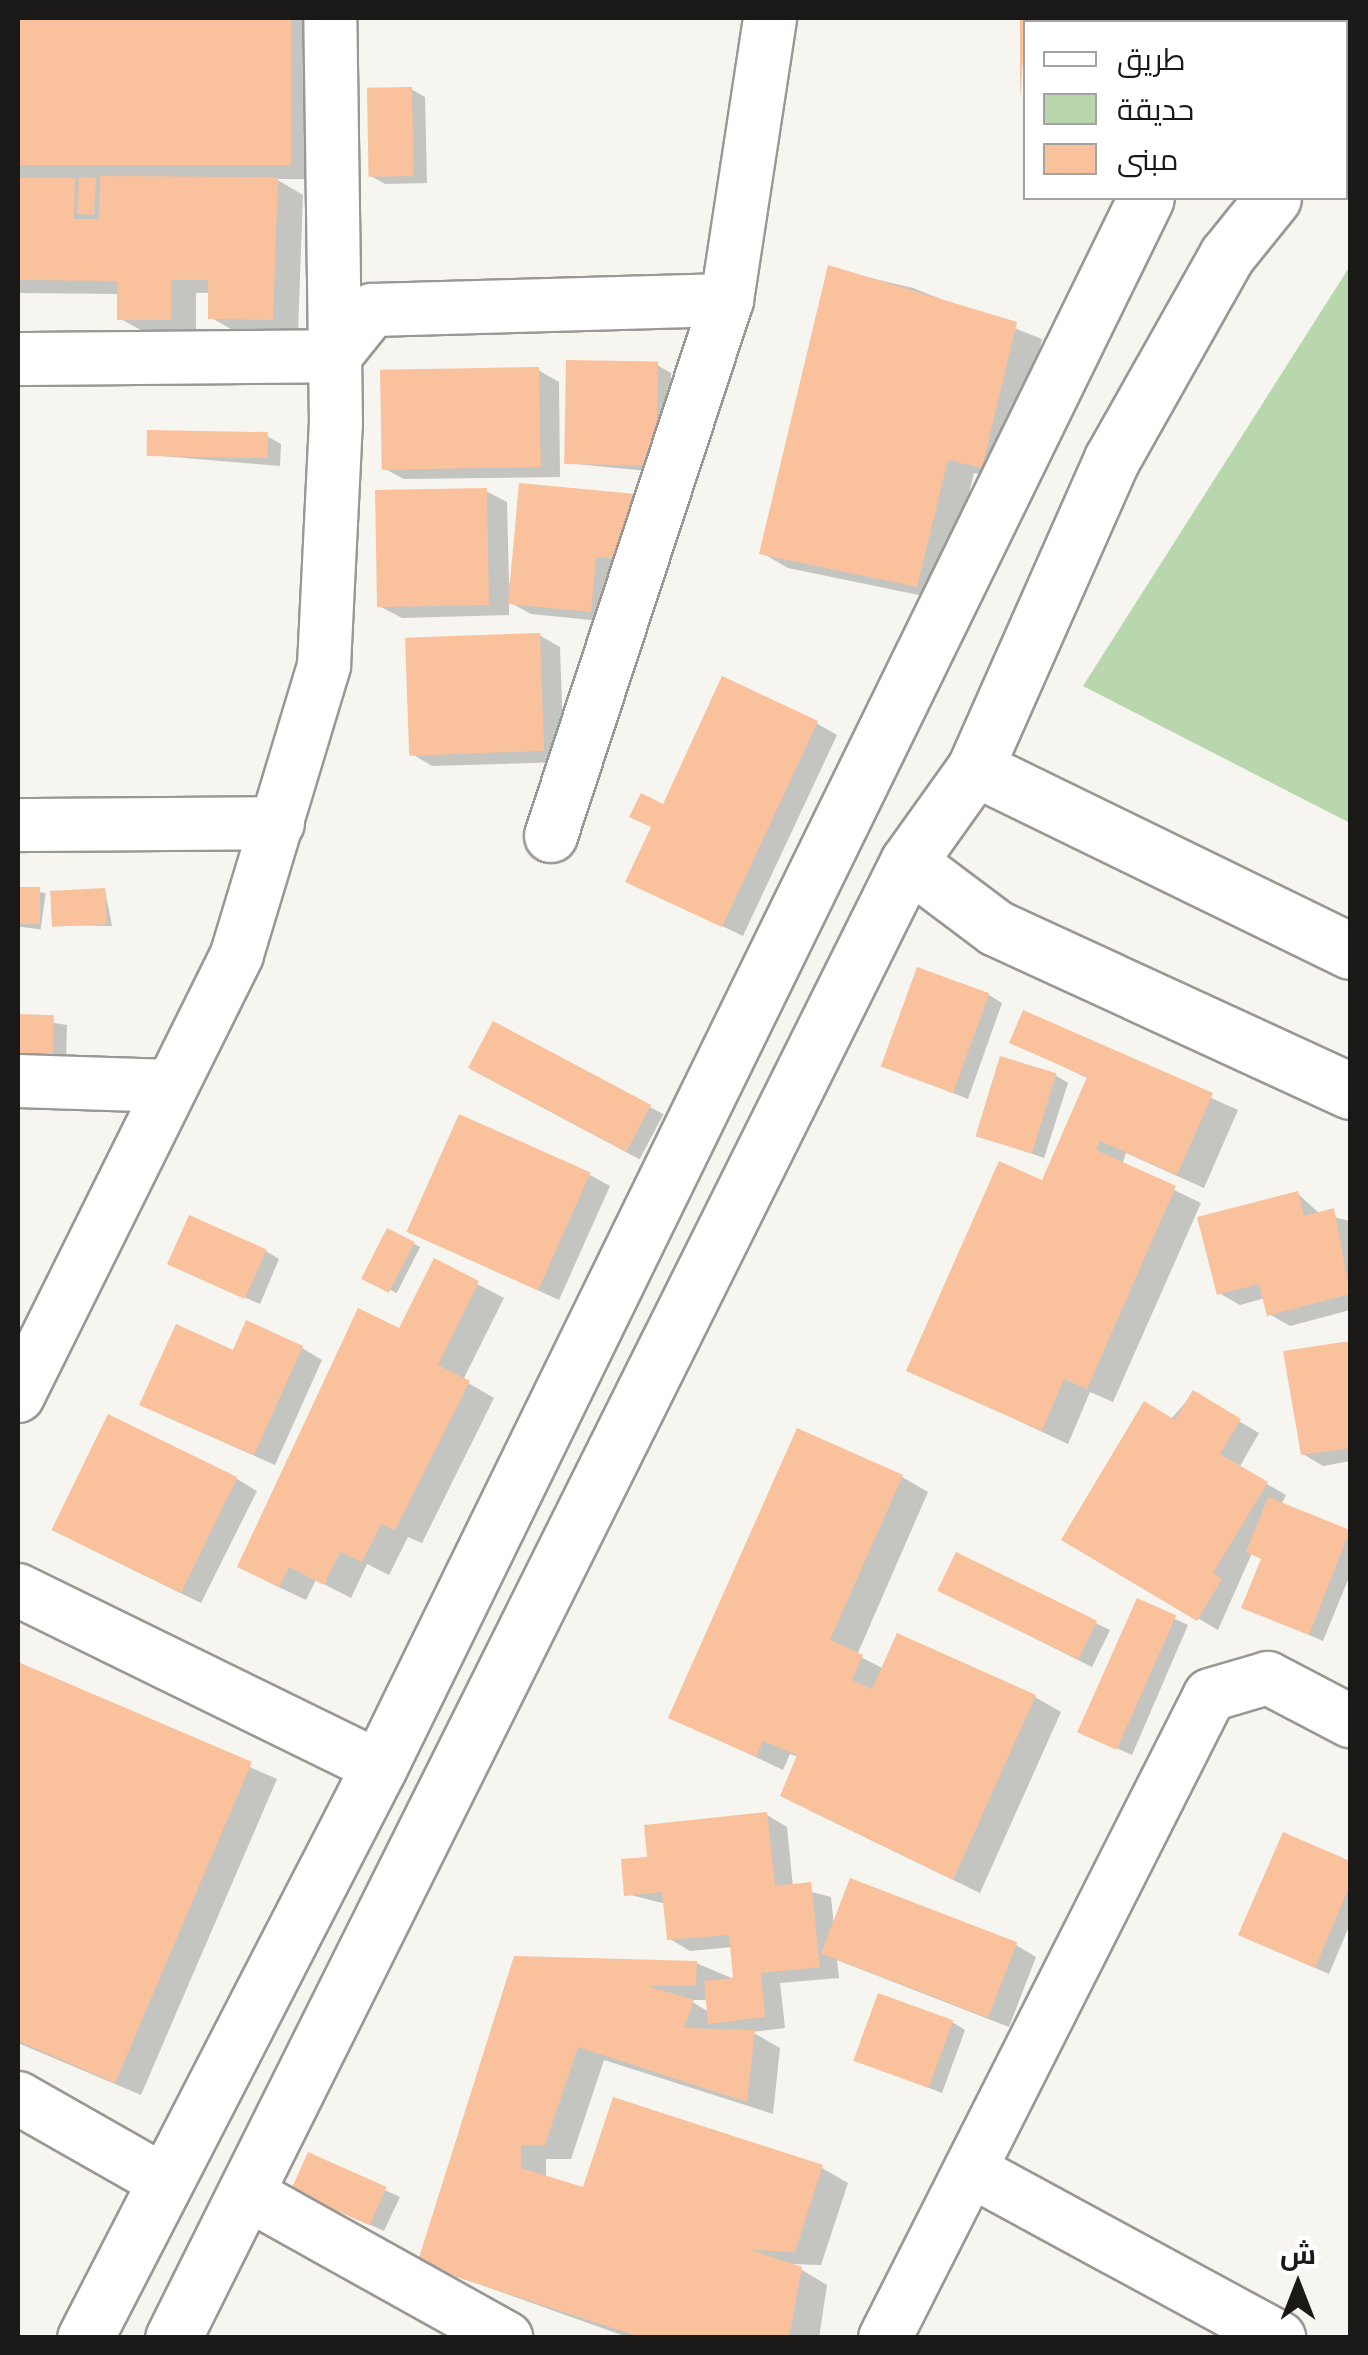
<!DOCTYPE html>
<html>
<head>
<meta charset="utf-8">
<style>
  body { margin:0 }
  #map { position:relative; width:1368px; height:2355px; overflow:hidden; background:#f6f5f0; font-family:"Zilla Slab",Cairo,serif }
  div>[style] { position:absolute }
  .green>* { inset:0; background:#b8d7ad }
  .shadow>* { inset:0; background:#0003; transform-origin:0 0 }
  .building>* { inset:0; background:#fac19d; transform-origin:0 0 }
  .roads { filter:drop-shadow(2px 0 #999894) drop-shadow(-2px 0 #999894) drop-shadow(0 2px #999894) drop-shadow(0 -2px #999894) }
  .street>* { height:52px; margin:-26px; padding:0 26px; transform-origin:26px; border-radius:26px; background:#fff }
  .secondary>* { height:55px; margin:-27.5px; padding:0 27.5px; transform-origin:27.5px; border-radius:27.5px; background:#fff }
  span { translate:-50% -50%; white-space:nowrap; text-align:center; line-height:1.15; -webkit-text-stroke:10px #fff; paint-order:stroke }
  .frame { position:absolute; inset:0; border:20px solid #1a1918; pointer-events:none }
  .legend { position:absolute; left:1023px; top:20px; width:325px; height:180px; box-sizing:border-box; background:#fff; border:2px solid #a3a3a3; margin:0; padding:12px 18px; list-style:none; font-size:30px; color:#1a1918 }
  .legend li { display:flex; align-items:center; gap:20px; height:50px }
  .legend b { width:50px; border:2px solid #a3a3a3 }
  .north { position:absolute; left:1248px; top:2235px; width:100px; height:100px; -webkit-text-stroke:8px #fff; paint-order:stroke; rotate:0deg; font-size:28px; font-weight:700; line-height:40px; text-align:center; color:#1a1918 }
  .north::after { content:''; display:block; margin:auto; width:35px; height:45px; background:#1a1918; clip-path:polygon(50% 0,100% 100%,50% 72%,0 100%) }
</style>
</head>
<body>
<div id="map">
  <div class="green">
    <i style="clip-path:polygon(1350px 266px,1350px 823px,1083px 686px)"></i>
  </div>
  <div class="shadow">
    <i style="clip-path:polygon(18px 18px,317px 18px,316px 179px,276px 179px,303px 195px,298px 333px,236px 332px,210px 317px,211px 293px,196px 293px,196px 333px,146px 333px,119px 318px,119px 294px,18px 293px)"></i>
    <i style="clip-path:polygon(1022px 18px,1156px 18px,1156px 22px,1026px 22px,1026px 98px)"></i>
    <i style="clip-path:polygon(411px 89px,425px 97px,427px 183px,385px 184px,371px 176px)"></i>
    <i style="clip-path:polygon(829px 268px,913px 288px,1042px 339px,1008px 481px,974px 473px,943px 600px,788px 568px,762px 553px)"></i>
    <i style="clip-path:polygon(657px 365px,671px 373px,668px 473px,565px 463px)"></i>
    <i style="clip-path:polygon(538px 370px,559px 382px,560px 477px,404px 479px,383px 468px)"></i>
    <i style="clip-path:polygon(267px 436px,281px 444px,280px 466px,149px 455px)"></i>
    <i style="clip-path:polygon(486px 491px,507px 502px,509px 583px,635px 497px,611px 622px,531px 614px,509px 602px,509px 615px,402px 618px,381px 607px)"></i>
    <i style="clip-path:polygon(539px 635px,560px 647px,564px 762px,432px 766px,412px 754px)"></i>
    <i style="clip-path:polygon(816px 723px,837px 735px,743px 936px,628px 881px,664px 807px)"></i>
    <i style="left:18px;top:889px;width:28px;height:37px;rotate:8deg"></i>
    <i style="clip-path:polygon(105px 890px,112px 926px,54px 925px)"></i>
    <i style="clip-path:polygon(989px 995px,1002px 1003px,968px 1099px,884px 1066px)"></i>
    <i style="clip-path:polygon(1024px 1014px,1238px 1110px,1204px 1188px,1126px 1153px,1122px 1165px,1201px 1203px,1113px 1402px,1090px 1392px,1068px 1444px,910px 1370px,1044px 1184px,1089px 1079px,1012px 1042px)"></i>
    <i style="clip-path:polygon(18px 1017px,67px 1025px,66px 1061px,18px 1060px)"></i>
    <i style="left:494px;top:1024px;width:192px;height:51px;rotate:28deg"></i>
    <i style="clip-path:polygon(1055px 1075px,1068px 1083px,1044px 1158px,978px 1135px)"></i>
    <i style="clip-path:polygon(590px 1175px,610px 1186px,559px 1300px,410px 1231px)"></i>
    <i style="clip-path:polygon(1297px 1193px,1320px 1214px,1350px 1221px,1350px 1310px,1290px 1326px,1269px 1314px,1265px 1298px,1240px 1305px,1219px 1293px)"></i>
    <i style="left:389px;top:1231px;width:35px;height:52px;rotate:27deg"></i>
    <i style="clip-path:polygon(266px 1251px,279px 1259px,260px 1304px,184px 1271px)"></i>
    <i style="clip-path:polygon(435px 1262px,504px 1298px,463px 1380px,494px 1398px,422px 1543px,408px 1537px,389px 1575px,367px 1564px,351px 1598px,316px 1580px,306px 1600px,266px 1581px)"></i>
    <i style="clip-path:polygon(1350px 1343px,1350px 1461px,1323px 1466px,1303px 1454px,1286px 1353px)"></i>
    <i style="clip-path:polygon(302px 1348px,322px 1360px,275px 1465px,162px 1415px)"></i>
    <i style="clip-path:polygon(1193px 1394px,1259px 1433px,1239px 1468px,1286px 1495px,1281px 1505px,1350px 1533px,1350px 1575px,1323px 1641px,1244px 1607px,1264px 1560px,1252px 1553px,1218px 1630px,1064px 1540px)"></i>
    <i style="clip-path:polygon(902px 1477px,928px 1492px,857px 1655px,884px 1669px,1035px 1697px,1061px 1712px,980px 1893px,809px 1810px,799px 1757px,790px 1754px,783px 1770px,671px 1717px)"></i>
    <i style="clip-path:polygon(237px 1479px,257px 1491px,201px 1603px,74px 1541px)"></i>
    <i style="clip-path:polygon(957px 1556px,1110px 1630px,1092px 1667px,954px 1598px)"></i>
    <i style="clip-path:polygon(1138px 1602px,1188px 1625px,1132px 1755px,1096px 1739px)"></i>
    <i style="clip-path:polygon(18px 1665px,277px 1779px,141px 2095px,18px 2043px)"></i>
    <i style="clip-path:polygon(evenodd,767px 1815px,787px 1827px,793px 1887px,831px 1897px,834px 1926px,1016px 1945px,1036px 1957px,1009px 2027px,837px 1960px,839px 1978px,780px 1983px,785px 2028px,752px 2032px,780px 2048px,773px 2114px,604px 2060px,571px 2159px,546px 2159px,546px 2178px,584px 2191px,822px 2168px,848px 2183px,821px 2265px,792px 2264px,827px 2285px,819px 2338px,630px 2338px,420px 2263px,516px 1959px,696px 1963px,736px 1980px,733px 1947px,690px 1951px,670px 1939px,666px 1904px,627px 1894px,650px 1859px,767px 1815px,689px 2000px,708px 2000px,709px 2012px,689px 2000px)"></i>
    <i style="clip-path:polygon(1284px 1835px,1350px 1864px,1350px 1924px,1329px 1974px,1255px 1942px)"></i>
    <i style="clip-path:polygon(952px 2022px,965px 2030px,942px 2093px,856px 2059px)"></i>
    <i style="clip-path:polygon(309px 2155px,400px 2197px,384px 2231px,307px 2197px)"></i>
  </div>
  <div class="building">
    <i style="left:18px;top:18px;width:273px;height:147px"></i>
    <i style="clip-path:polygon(1020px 18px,1136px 18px,1136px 22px,1026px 22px,1020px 98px)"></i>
    <i style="left:412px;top:87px;width:89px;height:45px;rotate:89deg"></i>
    <i style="clip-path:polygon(100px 176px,278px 177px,273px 320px,208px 319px,208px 280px,171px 280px,171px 320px,117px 320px,117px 281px,18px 280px,18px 178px,75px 178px,74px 219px,99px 219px)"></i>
    <i style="left:79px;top:177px;width:17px;height:37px;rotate:3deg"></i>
    <i style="clip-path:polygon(828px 265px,1017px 322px,982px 468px,948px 460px,917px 587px,759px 554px)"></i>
    <i style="left:566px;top:360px;width:92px;height:104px;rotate:1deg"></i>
    <i style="left:539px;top:367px;width:100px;height:159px;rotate:89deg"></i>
    <i style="left:147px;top:430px;width:121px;height:26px;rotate:1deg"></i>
    <i style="clip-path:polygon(519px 483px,636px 494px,630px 560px,596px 557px,591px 612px,508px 604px)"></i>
    <i style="left:487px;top:488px;width:117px;height:112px;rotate:89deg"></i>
    <i style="left:540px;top:633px;width:118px;height:135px;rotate:88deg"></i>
    <i style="clip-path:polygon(722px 676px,818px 721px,722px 927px,625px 882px,651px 827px,629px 817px,641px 793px,663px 804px)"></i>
    <i style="left:18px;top:887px;width:22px;height:37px"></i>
    <i style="left:105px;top:888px;width:36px;height:55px;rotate:87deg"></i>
    <i style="left:917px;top:967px;width:77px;height:106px;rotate:20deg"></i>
    <i style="clip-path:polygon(1023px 1010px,1213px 1093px,1177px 1175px,1100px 1141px,1096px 1150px,1176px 1186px,1087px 1389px,1064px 1379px,1042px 1431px,906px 1371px,999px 1161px,1042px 1180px,1087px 1077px,1009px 1043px)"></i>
    <i style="left:18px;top:1014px;width:36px;height:40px;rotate:2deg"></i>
    <i style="left:493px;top:1021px;width:179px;height:53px;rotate:28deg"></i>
    <i style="left:1000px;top:1056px;width:59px;height:84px;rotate:17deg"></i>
    <i style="left:459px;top:1114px;width:144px;height:129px;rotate:24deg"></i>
    <i style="clip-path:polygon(1298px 1191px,1304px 1216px,1334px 1208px,1350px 1294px,1267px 1316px,1259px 1284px,1217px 1295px,1197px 1217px)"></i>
    <i style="left:189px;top:1215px;width:85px;height:54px;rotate:24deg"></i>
    <i style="left:387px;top:1228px;width:31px;height:57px;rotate:27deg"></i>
    <i style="clip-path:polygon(434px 1258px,479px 1281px,438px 1365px,470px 1381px,395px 1530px,381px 1524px,362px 1562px,340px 1552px,324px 1585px,289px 1567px,279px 1587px,237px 1567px,358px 1308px,399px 1328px)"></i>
    <i style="clip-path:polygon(246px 1320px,303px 1346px,254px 1455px,139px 1405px,176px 1324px,233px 1350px)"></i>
    <i style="clip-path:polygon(1350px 1341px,1350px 1448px,1301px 1455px,1283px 1351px)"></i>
    <i style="clip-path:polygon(1193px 1390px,1241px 1419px,1220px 1454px,1268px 1482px,1213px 1573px,1222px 1579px,1197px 1621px,1061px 1540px,1144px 1401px,1175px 1420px)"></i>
    <i style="left:108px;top:1414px;width:144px;height:129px;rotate:26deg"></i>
    <i style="clip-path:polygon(797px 1428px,903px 1475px,830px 1640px,863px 1655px,852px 1680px,872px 1689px,897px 1633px,1036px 1695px,953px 1880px,780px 1796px,797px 1755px,763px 1741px,756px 1757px,668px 1718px)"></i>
    <i style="clip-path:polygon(1268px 1497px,1350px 1530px,1309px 1635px,1241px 1608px,1261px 1559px,1246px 1552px)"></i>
    <i style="left:956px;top:1552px;width:157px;height:43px;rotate:26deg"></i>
    <i style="left:1137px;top:1598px;width:43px;height:147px;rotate:24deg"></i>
    <i style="clip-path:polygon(18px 1662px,252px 1762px,115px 2083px,18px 2041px)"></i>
    <i style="clip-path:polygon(767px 1812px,775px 1886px,811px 1882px,820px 1967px,761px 1973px,765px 2017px,708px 2024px,704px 1981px,733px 1978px,729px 1935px,667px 1940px,662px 1892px,624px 1896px,621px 1859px,647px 1857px,644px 1825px)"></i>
    <i style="clip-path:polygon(1283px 1832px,1350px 1861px,1350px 1885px,1315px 1968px,1238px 1935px)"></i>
    <i style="left:850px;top:1878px;width:179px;height:81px;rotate:21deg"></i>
    <i style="clip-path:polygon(514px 1956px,697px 1961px,696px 1986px,648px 1986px,694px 2000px,684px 2028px,755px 2030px,747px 2102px,578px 2047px,545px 2145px,521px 2145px,521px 2168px,583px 2187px,613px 2097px,823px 2165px,795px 2252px,751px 2250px,802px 2267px,789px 2338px,643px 2338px,417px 2264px)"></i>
    <i style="left:878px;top:1993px;width:80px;height:72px;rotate:20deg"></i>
    <i style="left:308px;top:2152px;width:86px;height:42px;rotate:24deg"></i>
  </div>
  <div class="roads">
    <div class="street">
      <i style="left:18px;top:359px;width:317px;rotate:-0.5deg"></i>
      <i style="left:335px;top:356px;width:59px;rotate:-51.2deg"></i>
      <i style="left:372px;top:310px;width:355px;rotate:-1.6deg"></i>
      <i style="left:18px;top:825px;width:260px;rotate:-0.4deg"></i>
      <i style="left:551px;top:836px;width:564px;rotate:-71.82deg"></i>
      <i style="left:727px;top:300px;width:285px;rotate:-81.3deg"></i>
      <i style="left:18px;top:1081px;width:153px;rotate:1.9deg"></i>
      <i style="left:18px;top:1396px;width:493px;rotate:-63.6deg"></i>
      <i style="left:237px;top:954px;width:301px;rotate:-73.2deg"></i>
      <i style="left:324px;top:666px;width:242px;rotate:-87.2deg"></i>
      <i style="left:336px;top:424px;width:406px;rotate:-90.8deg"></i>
      <i style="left:18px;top:1590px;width:402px;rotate:26.1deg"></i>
      <i style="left:18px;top:2098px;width:170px;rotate:29.6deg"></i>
      <i style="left:970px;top:2170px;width:352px;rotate:28.5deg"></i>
      <i style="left:246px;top:2193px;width:298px;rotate:29.1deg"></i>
      <i style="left:885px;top:2338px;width:720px;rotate:-63.19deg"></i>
      <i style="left:1210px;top:1695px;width:60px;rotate:-16.3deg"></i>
      <i style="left:1268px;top:1678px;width:93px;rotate:27.7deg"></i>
    </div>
    <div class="secondary">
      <i style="left:1253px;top:18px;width:4px;rotate:90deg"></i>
      <i style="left:1332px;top:22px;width:4px;rotate:-90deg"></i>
      <i style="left:1346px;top:69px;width:4px;rotate:27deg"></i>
      <i style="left:1346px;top:161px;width:4px;rotate:14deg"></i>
      <i style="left:975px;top:768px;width:417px;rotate:26deg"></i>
      <i style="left:908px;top:862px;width:110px;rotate:36.9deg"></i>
      <i style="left:996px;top:928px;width:390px;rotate:24.7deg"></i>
      <i style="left:85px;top:2338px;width:642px;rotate:-62.76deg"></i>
      <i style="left:379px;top:1767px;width:1746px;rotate:-63.95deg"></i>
      <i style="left:173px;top:2338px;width:1649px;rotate:-63.53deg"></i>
      <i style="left:908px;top:862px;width:115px;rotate:-54.5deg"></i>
      <i style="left:975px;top:768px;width:338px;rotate:-66.1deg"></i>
      <i style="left:1112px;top:459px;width:234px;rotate:-60.6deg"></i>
      <i style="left:1227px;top:255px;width:73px;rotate:-51.1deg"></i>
    </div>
  </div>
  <div class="frame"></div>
  <ul class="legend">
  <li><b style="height:12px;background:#fff"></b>طريق</li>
  <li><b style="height:28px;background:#b8d7ad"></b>حديقة</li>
  <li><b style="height:28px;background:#fac19d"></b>مبنى</li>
  </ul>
  <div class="north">ش</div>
</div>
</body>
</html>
